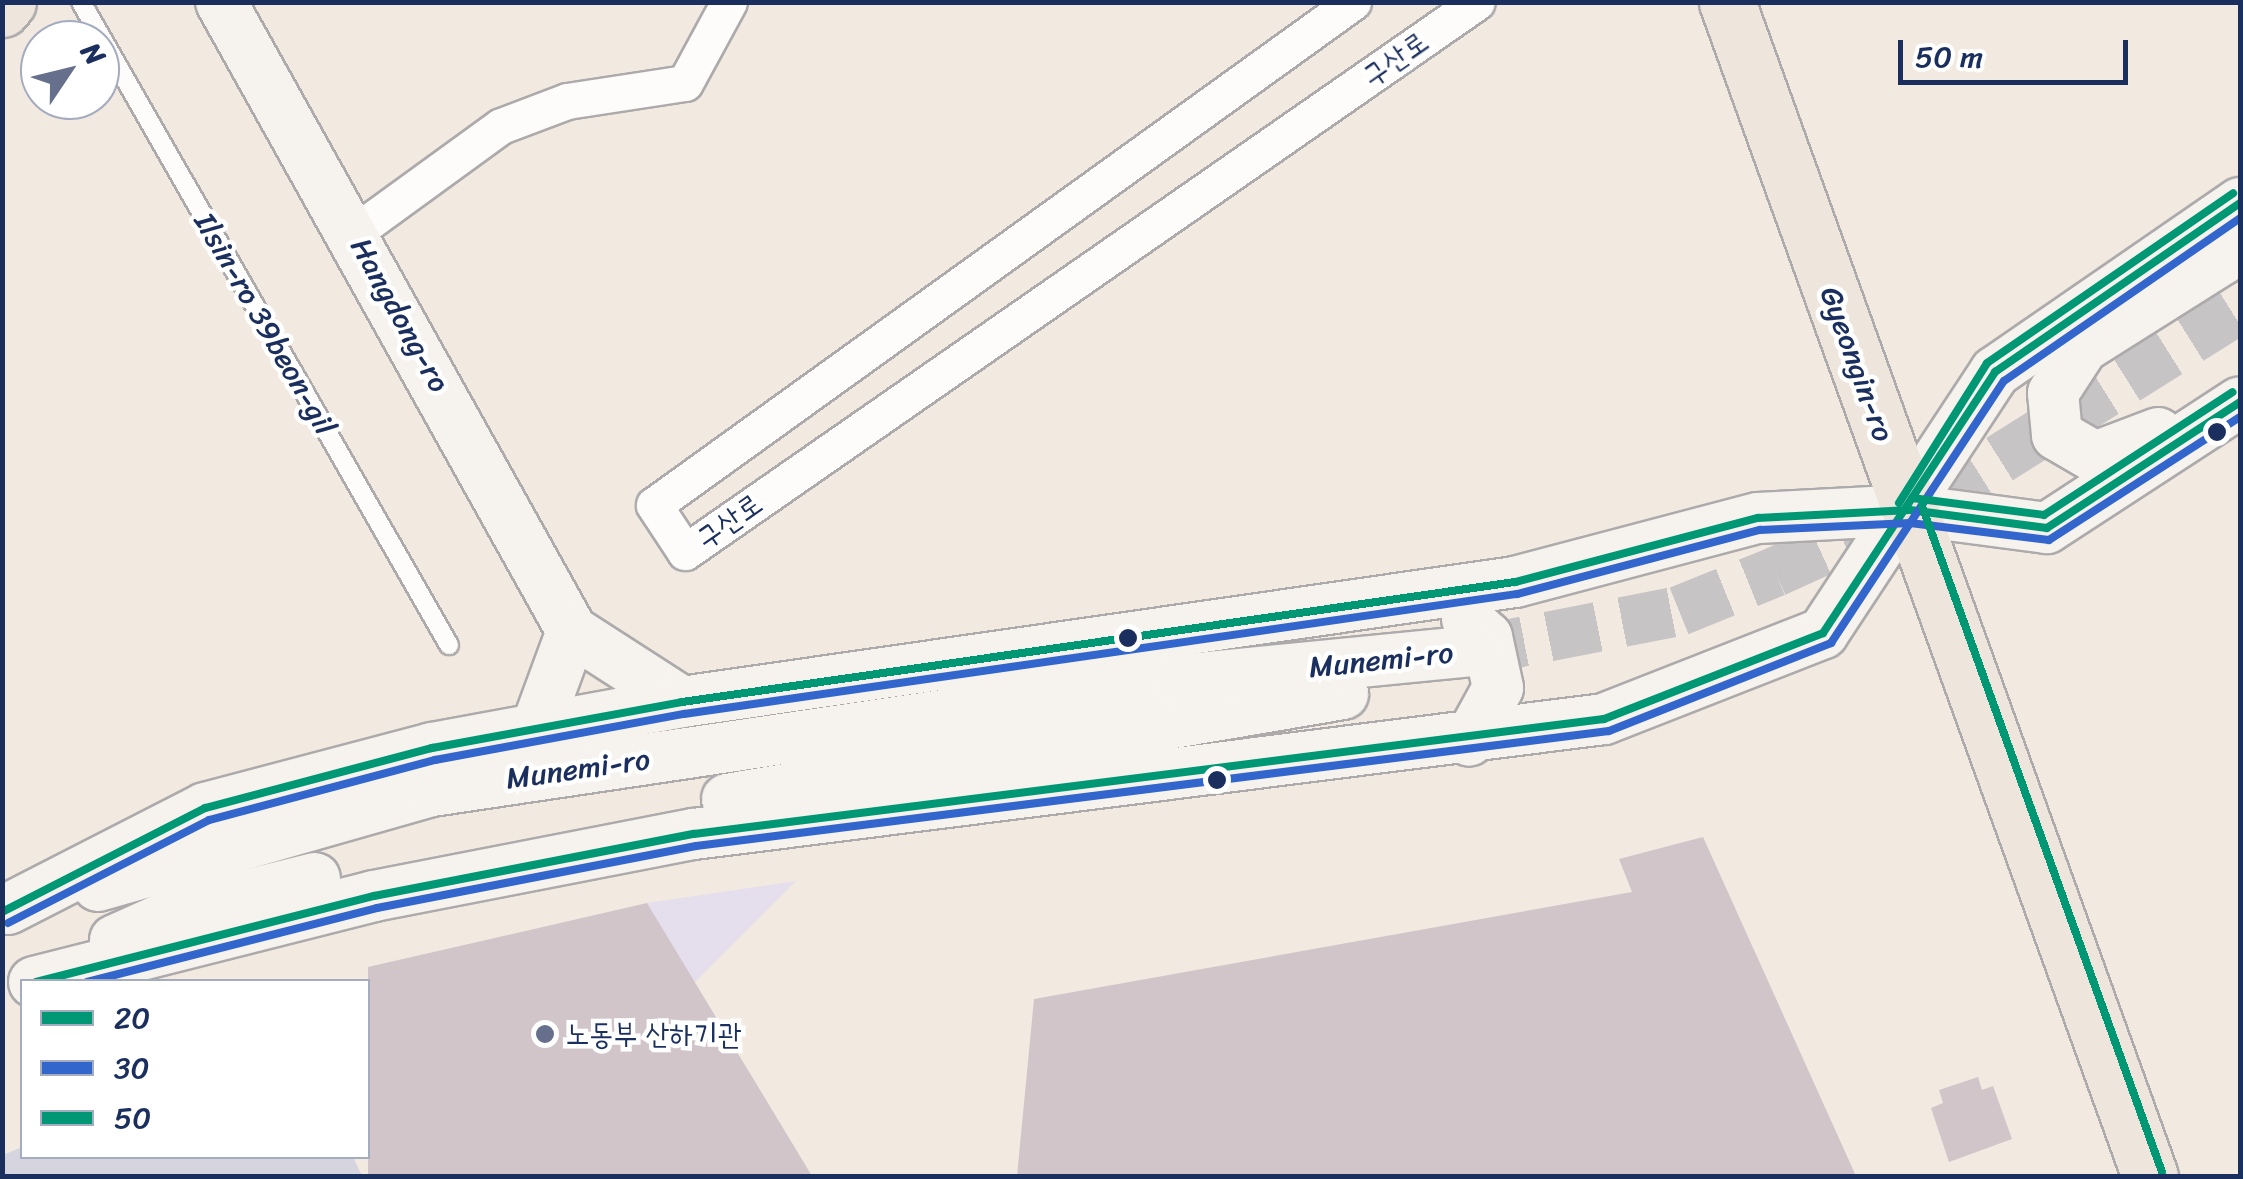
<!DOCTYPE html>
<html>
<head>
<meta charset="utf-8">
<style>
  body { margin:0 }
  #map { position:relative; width:2243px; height:1179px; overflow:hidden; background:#f2e9e0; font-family:Sriracha,"Poor Story",sans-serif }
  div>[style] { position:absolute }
  .built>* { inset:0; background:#e5dfed }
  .industrial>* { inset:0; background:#d6d4de }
  .building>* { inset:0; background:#d1c5c9 }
  .secondary-tunnel>* { height:50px; margin-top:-25px; transform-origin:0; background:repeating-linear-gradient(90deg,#c7c4c6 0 50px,transparent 0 75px) }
  .roads { filter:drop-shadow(2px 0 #acaaab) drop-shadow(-2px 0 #acaaab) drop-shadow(0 2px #acaaab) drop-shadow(0 -2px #acaaab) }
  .lane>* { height:18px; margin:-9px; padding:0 9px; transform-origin:9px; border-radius:9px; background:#fdfcfa }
  .street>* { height:35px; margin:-17.5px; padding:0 17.5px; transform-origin:17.5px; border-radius:17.5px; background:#fdfcfa }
  .secondary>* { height:50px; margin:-25px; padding:0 25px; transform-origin:25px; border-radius:25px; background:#f6f3ef }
  .primary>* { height:55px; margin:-27.5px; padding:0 27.5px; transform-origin:27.5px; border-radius:27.5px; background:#eee6dd }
  .highway>* { height:55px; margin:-27.5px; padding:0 27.5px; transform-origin:27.5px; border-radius:27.5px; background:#eee6dd }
  .bus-1>* { height:8px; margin:-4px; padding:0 4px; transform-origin:4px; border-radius:4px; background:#009775 }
  .bus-2>* { height:8px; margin:-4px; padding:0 4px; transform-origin:4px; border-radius:4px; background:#36c }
  .bus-3>* { height:8px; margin:-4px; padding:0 4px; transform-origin:4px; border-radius:4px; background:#009775 }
  .dots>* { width:28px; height:28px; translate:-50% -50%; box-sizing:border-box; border:5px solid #fff; border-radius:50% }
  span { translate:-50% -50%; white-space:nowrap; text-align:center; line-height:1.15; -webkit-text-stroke:9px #fff; paint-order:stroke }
  .street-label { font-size:30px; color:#1b2f5e }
  .poi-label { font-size:30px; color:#1b2f5e }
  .left { translate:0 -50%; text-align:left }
  .frame { position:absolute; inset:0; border:5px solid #1b2f5e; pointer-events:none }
  .legend { position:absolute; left:20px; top:979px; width:350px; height:180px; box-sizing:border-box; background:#fff; border:2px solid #a4acbf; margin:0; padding:12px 18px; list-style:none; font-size:30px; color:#1b2f5e }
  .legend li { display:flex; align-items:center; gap:20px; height:50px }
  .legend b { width:50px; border:2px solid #a4acbf }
  .north { position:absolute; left:20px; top:20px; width:100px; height:100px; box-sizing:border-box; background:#fff; border:2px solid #a4acbf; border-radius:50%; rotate:55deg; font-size:28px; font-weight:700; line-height:40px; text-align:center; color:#1b2f5e }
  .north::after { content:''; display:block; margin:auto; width:35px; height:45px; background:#66708c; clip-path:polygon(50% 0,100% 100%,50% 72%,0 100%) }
  .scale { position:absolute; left:1898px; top:40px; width:230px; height:45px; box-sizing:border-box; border:5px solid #1b2f5e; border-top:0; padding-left:12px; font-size:30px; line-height:35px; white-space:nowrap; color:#1b2f5e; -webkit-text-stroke:8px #fff; paint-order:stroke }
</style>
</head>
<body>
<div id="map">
  <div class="built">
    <i style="clip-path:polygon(796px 881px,692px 985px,647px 903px)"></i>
  </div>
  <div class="industrial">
    <i style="clip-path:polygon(22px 1147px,22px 1156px,353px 1157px,362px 1176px,3px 1176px,3px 1155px)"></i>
  </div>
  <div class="building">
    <i style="clip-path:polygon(1703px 837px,1856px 1176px,1017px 1176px,1034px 999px,1632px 892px,1619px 859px)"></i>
    <i style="clip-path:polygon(647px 903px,812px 1176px,368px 1176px,368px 967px)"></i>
    <i style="clip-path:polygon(1978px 1077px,1982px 1090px,1993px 1086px,2012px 1139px,1949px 1162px,1931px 1108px,1943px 1103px,1939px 1090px)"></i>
  </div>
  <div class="secondary-tunnel">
    <i style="left:1475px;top:651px;width:208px;rotate:-11.1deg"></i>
    <i style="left:1679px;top:611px;width:104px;rotate:-22.1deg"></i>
    <i style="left:1775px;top:572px;width:177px;rotate:-24.4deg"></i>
    <i style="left:1936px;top:499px;width:359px;rotate:-32.1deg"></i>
  </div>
  <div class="roads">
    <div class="lane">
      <i style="left:81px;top:2px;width:741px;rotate:60.22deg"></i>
    </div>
    <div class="street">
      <i style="left:1353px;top:2px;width:861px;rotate:144.26deg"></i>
      <i style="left:654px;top:505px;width:56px;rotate:56.6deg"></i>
      <i style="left:685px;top:552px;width:964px;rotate:-34.78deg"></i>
      <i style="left:355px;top:232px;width:180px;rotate:-36deg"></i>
      <i style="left:501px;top:126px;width:71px;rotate:-20.7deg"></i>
      <i style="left:567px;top:101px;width:119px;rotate:-8.7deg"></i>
      <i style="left:685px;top:83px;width:92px;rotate:-61.5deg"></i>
    </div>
    <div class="secondary">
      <i style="left:221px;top:2px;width:720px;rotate:60.84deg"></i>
      <i style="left:572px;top:631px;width:131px;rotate:32.8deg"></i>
      <i style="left:2158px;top:433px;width:67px;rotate:159.1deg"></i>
      <i style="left:2095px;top:457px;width:44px;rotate:-149.9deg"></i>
      <i style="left:2057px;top:435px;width:42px;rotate:-95.4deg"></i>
      <i style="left:2053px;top:393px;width:55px;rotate:-56.9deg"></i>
      <i style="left:2083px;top:347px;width:165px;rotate:-32.2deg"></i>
      <i style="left:2223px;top:259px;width:41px;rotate:-65.3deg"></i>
      <i style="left:1467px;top:619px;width:27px;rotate:42deg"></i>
      <i style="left:1487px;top:637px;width:52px;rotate:77.8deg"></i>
      <i style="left:1498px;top:688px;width:60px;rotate:118.7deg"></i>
      <i style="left:536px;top:729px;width:104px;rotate:-69.8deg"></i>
      <i style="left:727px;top:799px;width:625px;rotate:-9.67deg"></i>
      <i style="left:98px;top:886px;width:347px;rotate:-15.9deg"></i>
      <i style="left:432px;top:791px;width:754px;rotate:-8.46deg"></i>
      <i style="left:1178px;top:680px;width:298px;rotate:-5.6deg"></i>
      <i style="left:8px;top:909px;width:221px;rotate:-27.1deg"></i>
      <i style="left:205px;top:808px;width:235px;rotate:-14.8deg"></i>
      <i style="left:432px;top:748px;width:254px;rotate:-10.4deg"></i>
      <i style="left:682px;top:702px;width:842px;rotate:-8.2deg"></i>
      <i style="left:1515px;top:582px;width:251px;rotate:-14.8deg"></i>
      <i style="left:1758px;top:518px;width:152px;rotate:-3deg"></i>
      <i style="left:1910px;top:510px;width:138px;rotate:7.5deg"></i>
      <i style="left:2047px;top:528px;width:230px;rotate:-33.1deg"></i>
      <i style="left:115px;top:940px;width:69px;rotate:-24deg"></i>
      <i style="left:178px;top:912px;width:141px;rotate:-13.9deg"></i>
      <i style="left:34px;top:982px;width:351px;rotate:-14.2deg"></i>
      <i style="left:374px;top:896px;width:326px;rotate:-11deg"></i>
      <i style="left:694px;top:834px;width:917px;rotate:-7.2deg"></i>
      <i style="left:1604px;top:719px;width:235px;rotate:-21.4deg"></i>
      <i style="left:1823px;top:633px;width:313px;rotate:-56.6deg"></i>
      <i style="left:1995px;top:372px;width:298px;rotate:-34.6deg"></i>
    </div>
    <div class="primary">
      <i style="left:1727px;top:2px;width:1248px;rotate:70.19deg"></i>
    </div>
    <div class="highway">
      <i style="left:2px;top:9px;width:9px;rotate:-49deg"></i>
    </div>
  </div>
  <div class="bus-1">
    <i style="left:2px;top:912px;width:228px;rotate:-27.1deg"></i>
    <i style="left:205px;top:808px;width:235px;rotate:-14.8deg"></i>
    <i style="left:432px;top:748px;width:254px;rotate:-10.4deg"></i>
    <i style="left:682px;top:702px;width:842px;rotate:-8.2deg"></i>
    <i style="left:1515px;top:582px;width:251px;rotate:-14.8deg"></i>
    <i style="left:1758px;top:518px;width:152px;rotate:-3deg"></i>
    <i style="left:1910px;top:510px;width:138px;rotate:7.5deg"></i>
    <i style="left:2047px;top:528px;width:230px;rotate:-33.1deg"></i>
    <i style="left:36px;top:982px;width:349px;rotate:-14.3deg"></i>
    <i style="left:374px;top:896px;width:326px;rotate:-11deg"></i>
    <i style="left:694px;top:834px;width:917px;rotate:-7.2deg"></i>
    <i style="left:1604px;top:719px;width:235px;rotate:-21.4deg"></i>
    <i style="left:1823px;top:633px;width:313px;rotate:-56.6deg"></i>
    <i style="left:1995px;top:372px;width:298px;rotate:-34.6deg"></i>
  </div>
  <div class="bus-2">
    <i style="left:8px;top:923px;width:226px;rotate:-27.1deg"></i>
    <i style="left:209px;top:820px;width:234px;rotate:-14.9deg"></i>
    <i style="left:435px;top:760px;width:253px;rotate:-10.5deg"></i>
    <i style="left:684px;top:714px;width:842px;rotate:-8.2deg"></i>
    <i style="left:1517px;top:594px;width:251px;rotate:-14.8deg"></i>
    <i style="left:1760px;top:530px;width:150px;rotate:-2.7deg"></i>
    <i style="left:1910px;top:523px;width:140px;rotate:7deg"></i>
    <i style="left:2049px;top:540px;width:227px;rotate:-32.8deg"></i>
    <i style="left:87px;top:982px;width:299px;rotate:-14.3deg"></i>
    <i style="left:377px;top:908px;width:325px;rotate:-11deg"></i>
    <i style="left:696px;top:846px;width:920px;rotate:-7.18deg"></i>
    <i style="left:1609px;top:731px;width:239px;rotate:-21.6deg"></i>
    <i style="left:1831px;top:643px;width:314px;rotate:-56.6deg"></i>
    <i style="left:2004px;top:381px;width:287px;rotate:-34.6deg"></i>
  </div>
  <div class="bus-3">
    <i style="left:1912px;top:498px;width:133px;rotate:7.3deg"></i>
    <i style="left:2044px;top:515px;width:225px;rotate:-33.1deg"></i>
    <i style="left:1899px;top:503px;width:165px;rotate:-57.8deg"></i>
    <i style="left:1987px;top:363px;width:299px;rotate:-34.6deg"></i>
    <i style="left:1922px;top:506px;width:708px;rotate:70.18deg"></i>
  </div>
  <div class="dots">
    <i style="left:2217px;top:432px;background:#1b2f5e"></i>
    <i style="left:1128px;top:638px;background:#1b2f5e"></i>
    <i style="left:1217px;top:780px;background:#1b2f5e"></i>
    <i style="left:545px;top:1034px;background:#66708c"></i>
  </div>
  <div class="street-label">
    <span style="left:1395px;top:59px;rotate:-35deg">구산로</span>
    <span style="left:400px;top:315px;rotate:61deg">Hangdong-ro</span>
    <span style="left:265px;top:324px;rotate:60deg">Ilsin-ro 39beon-gil</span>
    <span style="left:1857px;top:364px;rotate:70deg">Gyeongin-ro</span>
    <span style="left:729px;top:521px;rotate:-35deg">구산로</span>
    <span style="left:1381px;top:660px;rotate:-6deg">Munemi-ro</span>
    <span style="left:578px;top:769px;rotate:-8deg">Munemi-ro</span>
  </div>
  <div class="poi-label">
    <span class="left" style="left:565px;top:1034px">노동부 산하기관</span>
  </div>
  <div class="frame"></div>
  <ul class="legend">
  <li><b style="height:12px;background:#009775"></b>20</li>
  <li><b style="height:12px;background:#36c"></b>30</li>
  <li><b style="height:12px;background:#009775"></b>50</li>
  </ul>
  <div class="north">N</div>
  <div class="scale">50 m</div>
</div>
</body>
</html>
